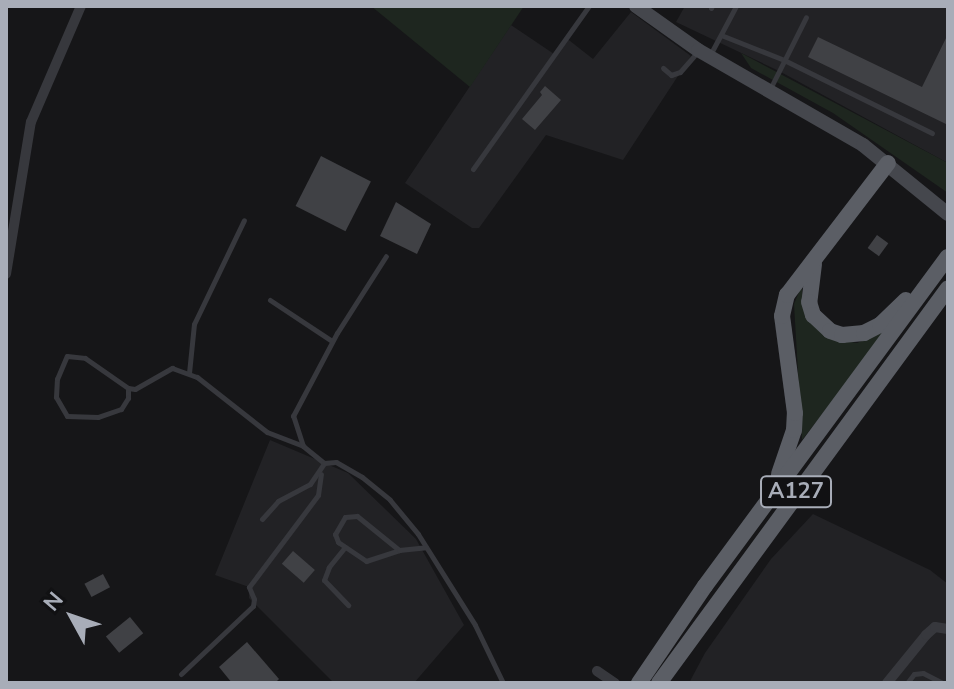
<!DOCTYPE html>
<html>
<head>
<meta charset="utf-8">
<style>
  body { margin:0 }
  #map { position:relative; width:954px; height:689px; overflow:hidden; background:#161618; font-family:"Nunito Sans",sans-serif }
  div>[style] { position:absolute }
  .built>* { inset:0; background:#222225 }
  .green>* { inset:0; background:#1e261f }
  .building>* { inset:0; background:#404145; transform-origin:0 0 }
  .service>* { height:5px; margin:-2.5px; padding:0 2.5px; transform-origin:2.5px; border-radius:2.5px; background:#37383d }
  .minor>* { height:10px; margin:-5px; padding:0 5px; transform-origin:5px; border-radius:5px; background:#37383d }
  .secondary>* { height:14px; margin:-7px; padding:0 7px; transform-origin:7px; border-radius:7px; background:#45474d }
  .trunk>* { height:16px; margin:-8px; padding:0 8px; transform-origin:8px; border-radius:8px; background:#5b5e65 }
  span { translate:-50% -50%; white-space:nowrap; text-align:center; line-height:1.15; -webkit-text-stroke:6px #111113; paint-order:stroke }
  .shield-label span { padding:2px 6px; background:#111113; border:2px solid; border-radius:6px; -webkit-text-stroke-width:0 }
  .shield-label { font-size:22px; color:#a8adb8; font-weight:700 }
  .frame { position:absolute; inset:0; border:8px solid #a8adb8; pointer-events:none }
  .north { position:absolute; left:32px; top:577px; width:80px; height:80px; -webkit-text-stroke:6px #111113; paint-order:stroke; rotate:310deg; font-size:22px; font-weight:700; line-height:32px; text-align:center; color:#a8adb8 }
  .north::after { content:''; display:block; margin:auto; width:28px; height:36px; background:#a8adb8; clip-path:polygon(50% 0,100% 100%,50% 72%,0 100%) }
</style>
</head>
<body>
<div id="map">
  <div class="built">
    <i style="clip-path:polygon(685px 6px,948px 6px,946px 162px,779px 71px,676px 22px)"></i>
    <i style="clip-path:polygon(631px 12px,691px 56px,623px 160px,546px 135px,479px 228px,472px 228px,405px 183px,511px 25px,554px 54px,565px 37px,593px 59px)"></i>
    <i style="clip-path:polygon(270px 440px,348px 473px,416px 539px,464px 625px,414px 683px,334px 683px,249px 598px,249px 587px,215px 575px)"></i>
    <i style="clip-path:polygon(813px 514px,930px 570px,948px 584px,948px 683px,689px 683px,705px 653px,771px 559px)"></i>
  </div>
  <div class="green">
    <i style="clip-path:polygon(371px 6px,524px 6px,470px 87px)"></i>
    <i style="clip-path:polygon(741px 53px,946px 162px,948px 159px,948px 193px,833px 113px,751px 68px)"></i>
    <i style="clip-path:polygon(802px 285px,802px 306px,827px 338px,857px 343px,888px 330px,802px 440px,794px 304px)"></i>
  </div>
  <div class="building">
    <i style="clip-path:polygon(948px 34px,948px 125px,808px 57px,818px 37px,922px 87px)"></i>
    <i style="clip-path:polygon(545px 86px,561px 100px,535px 130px,522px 119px,542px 95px,540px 92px)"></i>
    <i style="left:321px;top:156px;width:56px;height:56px;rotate:27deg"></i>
    <i style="clip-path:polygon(396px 202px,431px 224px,417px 254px,380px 236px)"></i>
    <i style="left:877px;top:235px;width:14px;height:16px;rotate:36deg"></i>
    <i style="left:293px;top:551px;width:29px;height:17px;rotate:41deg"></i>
    <i style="left:103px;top:574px;width:15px;height:21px;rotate:62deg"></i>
    <i style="left:130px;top:617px;width:21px;height:31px;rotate:51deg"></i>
    <i style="clip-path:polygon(247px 642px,279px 679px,275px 683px,232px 683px,219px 667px)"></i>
  </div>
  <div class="service">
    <i style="left:711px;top:8px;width:2px;rotate:-63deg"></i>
    <i style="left:721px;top:35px;width:68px;rotate:21.6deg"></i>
    <i style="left:784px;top:60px;width:165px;rotate:26.3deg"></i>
    <i style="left:710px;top:55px;width:55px;rotate:-62deg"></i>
    <i style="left:663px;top:68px;width:11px;rotate:41deg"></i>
    <i style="left:671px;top:75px;width:9px;rotate:-18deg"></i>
    <i style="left:680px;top:72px;width:28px;rotate:-49deg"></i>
    <i style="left:771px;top:87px;width:78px;rotate:-63.4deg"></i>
    <i style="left:473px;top:169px;width:200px;rotate:-54.6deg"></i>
    <i style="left:270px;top:300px;width:74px;rotate:33.5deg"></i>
    <i style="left:189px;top:373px;width:49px;rotate:-84.2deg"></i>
    <i style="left:194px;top:324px;width:115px;rotate:-64.3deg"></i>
    <i style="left:128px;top:388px;width:10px;rotate:90deg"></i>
    <i style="left:128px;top:398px;width:13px;rotate:122deg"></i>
    <i style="left:121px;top:409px;width:24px;rotate:161deg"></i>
    <i style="left:98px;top:417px;width:31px;rotate:-178deg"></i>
    <i style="left:67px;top:416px;width:22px;rotate:-120deg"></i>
    <i style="left:56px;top:397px;width:18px;rotate:-87deg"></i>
    <i style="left:57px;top:379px;width:25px;rotate:-67deg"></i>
    <i style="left:67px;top:356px;width:18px;rotate:6deg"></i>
    <i style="left:85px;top:358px;width:52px;rotate:34.9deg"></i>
    <i style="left:128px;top:388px;width:7px;rotate:8deg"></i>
    <i style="left:135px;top:389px;width:43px;rotate:-29.6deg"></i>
    <i style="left:172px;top:368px;width:27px;rotate:20deg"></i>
    <i style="left:197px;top:377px;width:89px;rotate:38.2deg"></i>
    <i style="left:267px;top:432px;width:39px;rotate:21deg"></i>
    <i style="left:324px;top:463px;width:27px;rotate:-141deg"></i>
    <i style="left:303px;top:446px;width:32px;rotate:-108deg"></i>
    <i style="left:293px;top:416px;width:94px;rotate:-62.1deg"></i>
    <i style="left:337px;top:333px;width:91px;rotate:-57.5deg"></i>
    <i style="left:262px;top:519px;width:24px;rotate:-48deg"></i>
    <i style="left:278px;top:501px;width:36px;rotate:-28deg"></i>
    <i style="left:310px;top:484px;width:25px;rotate:-56deg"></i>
    <i style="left:324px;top:463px;width:12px;rotate:-5deg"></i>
    <i style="left:336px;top:462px;width:30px;rotate:30deg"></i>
    <i style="left:362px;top:477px;width:36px;rotate:39deg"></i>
    <i style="left:390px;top:500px;width:44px;rotate:50.5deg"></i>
    <i style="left:418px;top:534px;width:107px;rotate:57.9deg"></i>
    <i style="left:475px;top:625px;width:64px;rotate:64.2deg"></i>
    <i style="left:345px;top:547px;width:26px;rotate:129deg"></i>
    <i style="left:329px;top:567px;width:14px;rotate:111deg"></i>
    <i style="left:324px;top:580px;width:35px;rotate:46deg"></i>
    <i style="left:399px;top:550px;width:54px;rotate:-141deg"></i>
    <i style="left:357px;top:516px;width:12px;rotate:175deg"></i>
    <i style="left:345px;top:517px;width:20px;rotate:120deg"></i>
    <i style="left:335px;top:534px;width:9px;rotate:69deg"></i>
    <i style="left:338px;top:542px;width:34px;rotate:34deg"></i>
    <i style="left:366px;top:561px;width:35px;rotate:-18deg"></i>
    <i style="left:399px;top:550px;width:27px;rotate:-6deg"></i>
    <i style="left:181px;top:674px;width:99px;rotate:-43.4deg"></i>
    <i style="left:253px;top:606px;width:7px;rotate:-82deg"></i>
    <i style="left:254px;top:599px;width:13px;rotate:-113deg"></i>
    <i style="left:249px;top:587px;width:115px;rotate:-53.1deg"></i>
    <i style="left:318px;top:495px;width:21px;rotate:-82deg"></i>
    <i style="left:907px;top:683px;width:11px;rotate:-52deg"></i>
    <i style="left:914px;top:674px;width:9px;rotate:-6deg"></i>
    <i style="left:923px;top:673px;width:22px;rotate:27deg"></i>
  </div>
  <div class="minor">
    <i style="left:6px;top:274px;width:154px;rotate:-80.7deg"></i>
    <i style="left:31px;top:122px;width:126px;rotate:-66.7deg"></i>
    <i style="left:597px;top:671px;width:22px;rotate:34deg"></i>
    <i style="left:887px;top:683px;width:62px;rotate:-50.9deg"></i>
    <i style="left:926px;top:635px;width:12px;rotate:-42deg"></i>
    <i style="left:935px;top:627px;width:13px;rotate:9deg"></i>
  </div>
  <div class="secondary">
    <i style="left:636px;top:6px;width:76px;rotate:35.4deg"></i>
    <i style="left:698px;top:50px;width:190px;rotate:29.9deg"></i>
    <i style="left:863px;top:145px;width:109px;rotate:39.1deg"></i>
  </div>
  <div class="trunk">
    <i style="left:814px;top:264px;width:38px;rotate:97deg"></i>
    <i style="left:809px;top:302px;width:14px;rotate:73deg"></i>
    <i style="left:813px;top:315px;width:23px;rotate:43deg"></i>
    <i style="left:830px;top:331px;width:13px;rotate:18deg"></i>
    <i style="left:842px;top:335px;width:22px;rotate:-5deg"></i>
    <i style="left:864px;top:333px;width:18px;rotate:-27deg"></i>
    <i style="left:880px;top:325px;width:36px;rotate:-44deg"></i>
    <i style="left:779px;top:474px;width:46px;rotate:-71.2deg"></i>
    <i style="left:794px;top:430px;width:17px;rotate:-87deg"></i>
    <i style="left:795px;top:413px;width:98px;rotate:-97.6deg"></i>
    <i style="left:782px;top:316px;width:22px;rotate:-77deg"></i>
    <i style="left:787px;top:295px;width:166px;rotate:-52.6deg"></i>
    <i style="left:639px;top:683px;width:117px;rotate:-55.8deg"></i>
    <i style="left:705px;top:586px;width:409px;rotate:-53.6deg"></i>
    <i style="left:659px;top:683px;width:489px;rotate:-53.8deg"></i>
  </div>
  <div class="shield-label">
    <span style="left:796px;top:492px">A127</span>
  </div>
  <div class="frame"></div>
  <div class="north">N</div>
</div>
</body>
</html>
